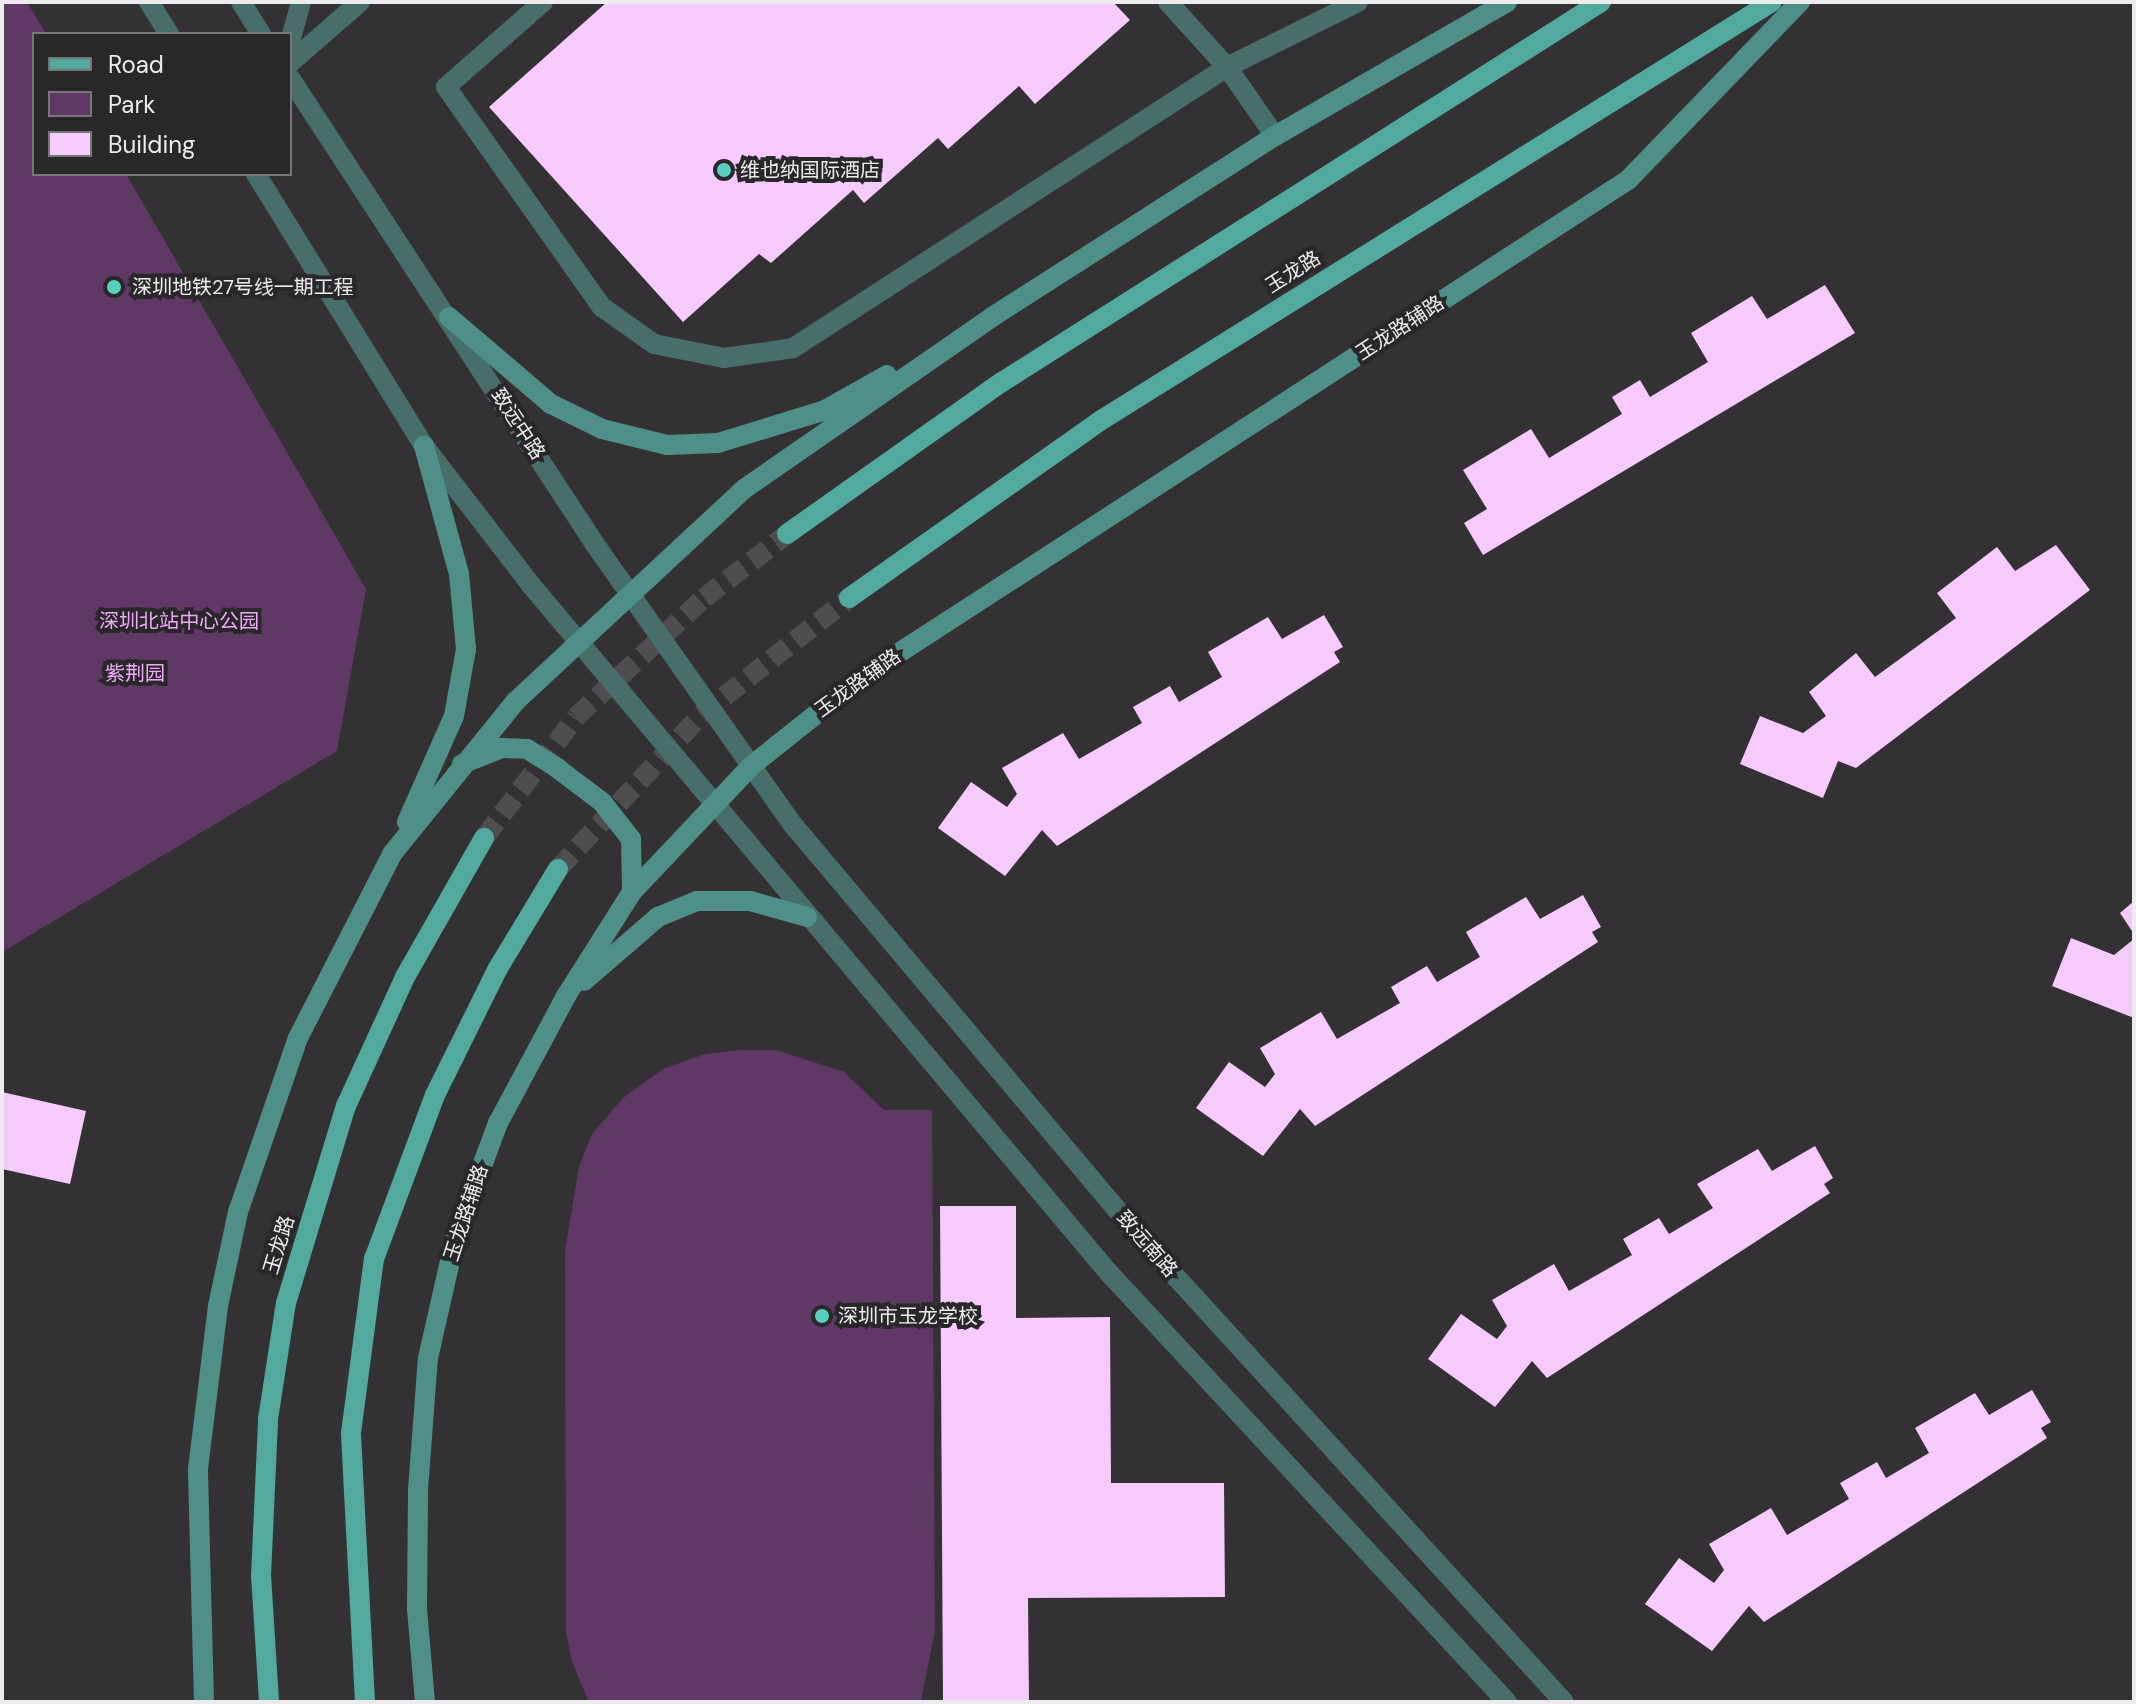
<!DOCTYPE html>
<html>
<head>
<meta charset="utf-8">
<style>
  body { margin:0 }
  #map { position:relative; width:2136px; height:1704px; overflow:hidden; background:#343134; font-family:"DM Sans","Noto Sans SC",sans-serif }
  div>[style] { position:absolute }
  .green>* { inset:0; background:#603866 }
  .building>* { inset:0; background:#f6cafc }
  .primary-tunnel>* { height:20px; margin-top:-10px; transform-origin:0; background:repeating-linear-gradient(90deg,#504d50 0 20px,transparent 0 30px) }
  .minor>* { height:20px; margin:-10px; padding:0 10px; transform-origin:10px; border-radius:10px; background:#476e68 }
  .tertiary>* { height:20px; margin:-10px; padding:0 10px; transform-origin:10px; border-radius:10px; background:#476e68 }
  .secondary>* { height:20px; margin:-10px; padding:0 10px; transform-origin:10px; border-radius:10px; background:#4e9087 }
  .primary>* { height:20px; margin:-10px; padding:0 10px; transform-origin:10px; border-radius:10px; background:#52a99e }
  .dots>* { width:22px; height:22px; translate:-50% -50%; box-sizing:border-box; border:4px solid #2a272a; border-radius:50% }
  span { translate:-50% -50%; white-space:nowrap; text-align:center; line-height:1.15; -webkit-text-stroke:8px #2a272a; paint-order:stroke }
  .poi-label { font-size:20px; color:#ecebed }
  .left { translate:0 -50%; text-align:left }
  .street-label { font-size:20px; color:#ecebed }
  .park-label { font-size:20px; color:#eea9f8 }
  .frame { position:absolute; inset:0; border:4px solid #ecebed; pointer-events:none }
  .legend { position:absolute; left:32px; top:32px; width:260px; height:144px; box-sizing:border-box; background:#2a272a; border:2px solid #787578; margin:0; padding:10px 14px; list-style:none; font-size:24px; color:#ecebed }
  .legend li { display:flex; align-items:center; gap:16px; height:40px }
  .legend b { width:40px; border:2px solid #787578 }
</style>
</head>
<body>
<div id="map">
  <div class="green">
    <i style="clip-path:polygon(2px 2px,27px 2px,46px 34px,34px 34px,34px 174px,126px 174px,366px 589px,337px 751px,2px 952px)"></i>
    <i style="clip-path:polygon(742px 1050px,776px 1050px,844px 1072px,884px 1110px,932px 1110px,935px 1630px,921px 1702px,589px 1702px,572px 1662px,566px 1632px,565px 1251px,579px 1167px,592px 1134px,623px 1098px,663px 1069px,705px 1054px)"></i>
  </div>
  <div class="building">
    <i style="clip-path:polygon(607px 2px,1113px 2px,1130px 20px,1035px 104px,1019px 86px,948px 149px,938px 138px,864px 203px,853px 190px,771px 263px,759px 254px,683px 322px,489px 107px)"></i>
    <i style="clip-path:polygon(1825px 285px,1855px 333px,1483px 555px,1464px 523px,1487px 509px,1463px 470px,1531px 429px,1549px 458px,1622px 414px,1612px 397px,1640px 380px,1650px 397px,1708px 362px,1691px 333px,1752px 296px,1767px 319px)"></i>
    <i style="clip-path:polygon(2056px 545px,2090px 590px,1856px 768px,1838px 761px,1823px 798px,1740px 764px,1760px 716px,1803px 733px,1826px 716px,1809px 692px,1856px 653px,1875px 677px,1956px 618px,1937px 593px,1997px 547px,2015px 571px)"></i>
    <i style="clip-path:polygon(1324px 615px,1343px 647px,1334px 652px,1340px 662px,1057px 846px,1042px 830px,1005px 876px,938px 828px,971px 782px,1007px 807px,1017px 794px,1002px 768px,1063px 733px,1079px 759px,1142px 723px,1133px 707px,1170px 686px,1179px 702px,1222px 677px,1208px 652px,1268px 617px,1282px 639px)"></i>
    <i style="clip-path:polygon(1583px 895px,1601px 927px,1592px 932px,1598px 942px,1315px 1126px,1300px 1109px,1263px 1156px,1196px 1108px,1229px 1062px,1265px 1087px,1275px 1074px,1260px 1048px,1321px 1012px,1337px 1039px,1400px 1003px,1391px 987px,1427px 966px,1437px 982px,1480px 957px,1466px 932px,1526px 897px,1540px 919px)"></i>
    <i style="clip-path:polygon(2134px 901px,2134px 934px,2120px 913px)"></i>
    <i style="clip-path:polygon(2071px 938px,2114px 955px,2134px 939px,2134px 1018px,2052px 986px)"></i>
    <i style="clip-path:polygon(2px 1092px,86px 1111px,70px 1184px,2px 1169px)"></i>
    <i style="clip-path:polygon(1815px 1146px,1833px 1178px,1824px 1184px,1830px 1193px,1547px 1378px,1532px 1361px,1495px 1407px,1428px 1359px,1461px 1314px,1497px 1339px,1507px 1326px,1492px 1300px,1554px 1264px,1569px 1291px,1632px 1255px,1623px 1239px,1659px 1218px,1669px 1234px,1713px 1208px,1697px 1184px,1758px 1149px,1772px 1171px)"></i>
    <i style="clip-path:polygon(940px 1206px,1016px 1206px,1016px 1318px,1110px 1317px,1111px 1483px,1224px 1483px,1225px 1597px,1028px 1598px,1029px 1702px,943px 1702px)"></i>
    <i style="clip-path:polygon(2032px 1390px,2051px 1422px,2041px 1428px,2047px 1438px,1764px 1622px,1749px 1606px,1712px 1651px,1645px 1604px,1679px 1558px,1714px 1583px,1724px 1570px,1709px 1544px,1771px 1508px,1787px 1535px,1849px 1499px,1840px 1483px,1877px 1462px,1886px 1478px,1929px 1453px,1915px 1428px,1975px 1393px,1989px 1415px)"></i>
  </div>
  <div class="primary-tunnel">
    <i style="left:484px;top:838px;width:152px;rotate:-52.8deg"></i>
    <i style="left:576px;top:717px;width:175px;rotate:-42.9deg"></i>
    <i style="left:704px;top:598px;width:105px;rotate:-37.6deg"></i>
    <i style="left:558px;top:869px;width:210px;rotate:-47.1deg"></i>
    <i style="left:701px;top:715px;width:189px;rotate:-38.3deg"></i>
  </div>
  <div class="minor">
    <i style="left:543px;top:2px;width:129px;rotate:138.8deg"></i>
    <i style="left:446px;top:87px;width:270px;rotate:54.7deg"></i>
    <i style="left:602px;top:307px;width:64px;rotate:35.4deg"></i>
    <i style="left:654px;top:344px;width:71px;rotate:11.3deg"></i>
    <i style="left:724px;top:358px;width:70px;rotate:-8.2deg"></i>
    <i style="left:793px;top:348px;width:517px;rotate:-32.92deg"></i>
    <i style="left:1227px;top:67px;width:146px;rotate:-26.4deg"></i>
    <i style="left:1168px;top:2px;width:88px;rotate:47.8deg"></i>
    <i style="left:1227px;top:67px;width:84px;rotate:55.2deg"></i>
    <i style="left:290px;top:42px;width:41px;rotate:-74.6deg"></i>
    <i style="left:290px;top:63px;width:93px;rotate:-41.1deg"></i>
  </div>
  <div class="tertiary">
    <i style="left:149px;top:2px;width:38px;rotate:58deg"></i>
    <i style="left:241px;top:2px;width:38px;rotate:58deg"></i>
    <i style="left:290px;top:78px;width:556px;rotate:56.82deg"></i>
    <i style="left:594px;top:543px;width:347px;rotate:54.8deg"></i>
    <i style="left:794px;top:826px;width:545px;rotate:49.91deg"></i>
    <i style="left:1145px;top:1243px;width:621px;rotate:47.61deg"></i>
    <i style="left:256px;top:174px;width:320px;rotate:58.3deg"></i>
    <i style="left:424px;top:446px;width:175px;rotate:52.4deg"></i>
    <i style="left:531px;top:585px;width:899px;rotate:49.97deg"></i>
    <i style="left:1109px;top:1273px;width:585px;rotate:47.15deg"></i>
  </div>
  <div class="secondary">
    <i style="left:449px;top:317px;width:134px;rotate:40.5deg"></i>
    <i style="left:551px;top:404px;width:57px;rotate:26.1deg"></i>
    <i style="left:602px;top:429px;width:67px;rotate:13.8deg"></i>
    <i style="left:667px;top:445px;width:51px;rotate:-2.2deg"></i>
    <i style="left:718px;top:443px;width:112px;rotate:-17.1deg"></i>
    <i style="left:825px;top:410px;width:71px;rotate:-29.4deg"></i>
    <i style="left:462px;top:764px;width:43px;rotate:-21.8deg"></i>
    <i style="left:502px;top:748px;width:25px;rotate:2deg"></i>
    <i style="left:527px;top:749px;width:36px;rotate:32deg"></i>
    <i style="left:557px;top:768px;width:56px;rotate:37.1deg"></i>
    <i style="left:602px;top:802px;width:47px;rotate:51.9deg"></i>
    <i style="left:631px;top:839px;width:53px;rotate:88.9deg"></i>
    <i style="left:407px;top:822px;width:116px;rotate:-66.1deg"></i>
    <i style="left:454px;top:716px;width:68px;rotate:-79.8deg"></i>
    <i style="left:466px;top:649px;width:75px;rotate:-95.3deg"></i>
    <i style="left:459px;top:574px;width:133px;rotate:-105.3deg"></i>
    <i style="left:584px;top:981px;width:98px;rotate:-40.9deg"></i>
    <i style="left:658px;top:917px;width:42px;rotate:-22.3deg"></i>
    <i style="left:697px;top:901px;width:53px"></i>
    <i style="left:750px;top:901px;width:59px;rotate:15.7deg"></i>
    <i style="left:204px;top:1702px;width:233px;rotate:-91.5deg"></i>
    <i style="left:198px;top:1469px;width:164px;rotate:-83deg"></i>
    <i style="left:218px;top:1306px;width:96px;rotate:-78deg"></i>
    <i style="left:238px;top:1212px;width:184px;rotate:-71deg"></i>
    <i style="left:298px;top:1038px;width:207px;rotate:-62.9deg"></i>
    <i style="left:392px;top:854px;width:197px;rotate:-51deg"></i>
    <i style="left:516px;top:701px;width:311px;rotate:-42.9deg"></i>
    <i style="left:744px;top:489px;width:302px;rotate:-34.7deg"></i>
    <i style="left:992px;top:317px;width:336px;rotate:-32.6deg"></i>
    <i style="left:1275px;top:136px;width:268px;rotate:-30deg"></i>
    <i style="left:425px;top:1702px;width:93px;rotate:-94.9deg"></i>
    <i style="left:417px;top:1609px;width:119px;rotate:-89.5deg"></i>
    <i style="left:418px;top:1490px;width:132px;rotate:-85.7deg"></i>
    <i style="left:428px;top:1358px;width:122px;rotate:-77.2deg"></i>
    <i style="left:455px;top:1239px;width:124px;rotate:-69.7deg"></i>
    <i style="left:498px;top:1123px;width:144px;rotate:-61.8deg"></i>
    <i style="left:566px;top:996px;width:123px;rotate:-57.6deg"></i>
    <i style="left:632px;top:892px;width:173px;rotate:-46.6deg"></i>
    <i style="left:751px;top:766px;width:149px;rotate:-38.5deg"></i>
    <i style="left:868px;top:673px;width:906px;rotate:-32.97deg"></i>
    <i style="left:1628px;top:180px;width:248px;rotate:-46deg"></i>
  </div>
  <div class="primary">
    <i style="left:787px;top:534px;width:263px;rotate:-35.3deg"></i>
    <i style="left:1002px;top:382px;width:709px;rotate:-32.39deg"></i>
    <i style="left:849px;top:598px;width:311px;rotate:-35.2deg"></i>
    <i style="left:1103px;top:419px;width:788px;rotate:-31.94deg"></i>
    <i style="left:269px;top:1702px;width:126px;rotate:-93.6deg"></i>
    <i style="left:261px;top:1576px;width:157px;rotate:-87.4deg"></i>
    <i style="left:268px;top:1419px;width:117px;rotate:-81.2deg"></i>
    <i style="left:286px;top:1303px;width:206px;rotate:-73.1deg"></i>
    <i style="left:346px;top:1106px;width:142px;rotate:-65.4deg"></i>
    <i style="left:405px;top:977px;width:160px;rotate:-60.4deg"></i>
    <i style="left:365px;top:1702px;width:269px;rotate:-93deg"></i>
    <i style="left:351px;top:1433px;width:176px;rotate:-82.5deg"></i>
    <i style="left:374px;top:1259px;width:175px;rotate:-69.6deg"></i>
    <i style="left:435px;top:1095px;width:140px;rotate:-63.6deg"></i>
    <i style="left:497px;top:970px;width:118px;rotate:-58.9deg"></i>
  </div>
  <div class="dots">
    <i style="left:724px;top:170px;background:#58cebf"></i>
    <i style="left:114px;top:287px;background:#58cebf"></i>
    <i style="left:822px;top:1316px;background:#58cebf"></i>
  </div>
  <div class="poi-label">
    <span class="left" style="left:740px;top:170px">维也纳国际酒店</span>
    <span class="left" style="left:132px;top:287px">深圳地铁27号线一期工程</span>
    <span class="left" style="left:838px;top:1316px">深圳市玉龙学校</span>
  </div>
  <div class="street-label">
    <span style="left:1293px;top:272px;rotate:-32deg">玉龙路</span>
    <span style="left:1400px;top:328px;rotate:-33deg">玉龙路辅路</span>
    <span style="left:518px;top:424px;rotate:57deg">致远中路</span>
    <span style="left:858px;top:683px;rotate:-36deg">玉龙路辅路</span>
    <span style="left:466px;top:1213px;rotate:-72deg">玉龙路辅路</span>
    <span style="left:1147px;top:1244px;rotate:49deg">致远南路</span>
    <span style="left:279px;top:1245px;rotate:-73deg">玉龙路</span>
  </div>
  <div class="park-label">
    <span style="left:179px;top:621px">深圳北站中心公园</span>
    <span style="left:135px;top:673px">紫荆园</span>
  </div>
  <div class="frame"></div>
  <ul class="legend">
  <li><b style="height:10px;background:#52a99e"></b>Road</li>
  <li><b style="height:22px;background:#603866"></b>Park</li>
  <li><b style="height:22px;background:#f6cafc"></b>Building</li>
  </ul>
</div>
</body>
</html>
